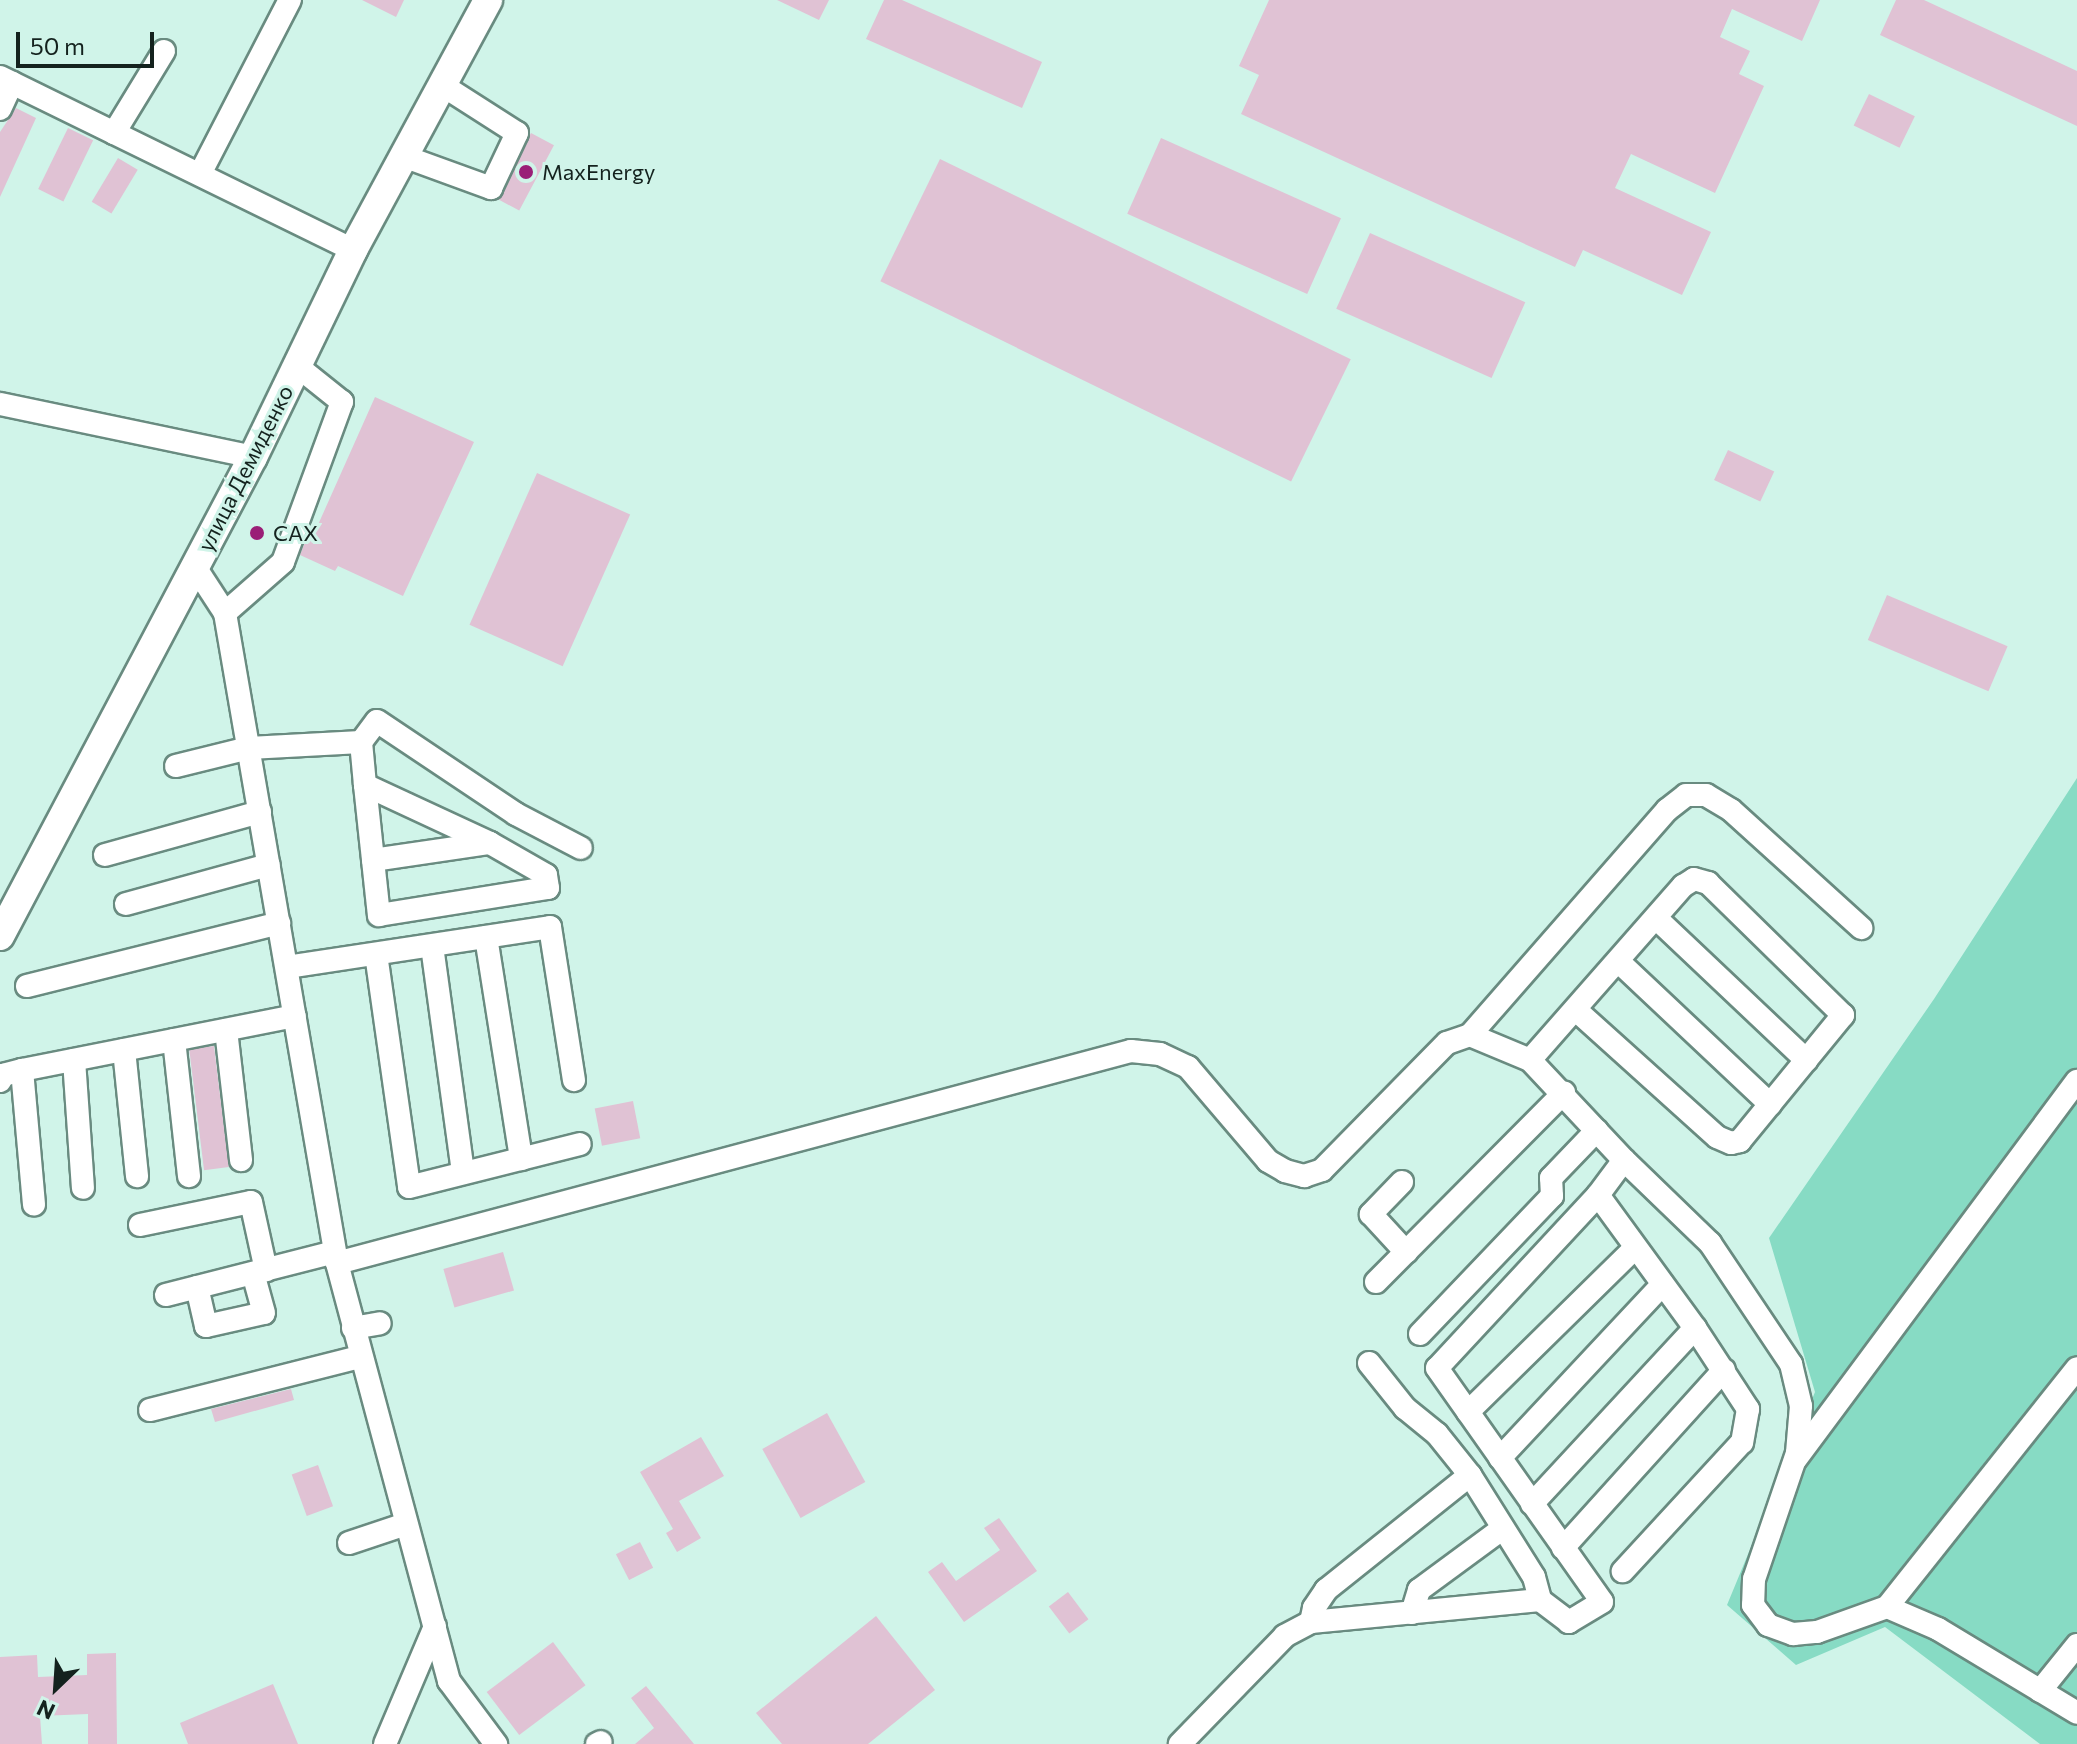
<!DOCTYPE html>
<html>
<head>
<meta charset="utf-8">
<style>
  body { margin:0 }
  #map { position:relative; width:2077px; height:1744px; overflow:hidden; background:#d0f4e9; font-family:Commissioner,sans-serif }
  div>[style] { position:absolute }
  .green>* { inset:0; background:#87dbc4 }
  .building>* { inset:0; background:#e0c2d4; transform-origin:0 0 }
  .roads { filter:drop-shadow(2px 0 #698b80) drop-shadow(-2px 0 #698b80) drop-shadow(0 2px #698b80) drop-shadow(0 -2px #698b80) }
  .minor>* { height:22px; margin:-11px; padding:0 11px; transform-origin:11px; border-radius:11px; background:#fff }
  .major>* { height:28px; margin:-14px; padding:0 14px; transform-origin:14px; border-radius:14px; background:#fff }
  .dots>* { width:22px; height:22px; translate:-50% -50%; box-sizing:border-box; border:4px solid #d0f4e9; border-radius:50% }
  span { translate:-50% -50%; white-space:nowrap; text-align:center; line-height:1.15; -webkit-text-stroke:6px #d0f4e9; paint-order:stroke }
  .poi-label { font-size:22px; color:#14221e }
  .left { translate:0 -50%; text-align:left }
  .street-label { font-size:22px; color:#14221e }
  .north { position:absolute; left:16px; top:1648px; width:80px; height:80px; -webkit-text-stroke:6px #d0f4e9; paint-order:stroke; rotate:205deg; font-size:22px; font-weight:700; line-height:32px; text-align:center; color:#14221e }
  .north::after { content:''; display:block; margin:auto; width:28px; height:36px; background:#14221e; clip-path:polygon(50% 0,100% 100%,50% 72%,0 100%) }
  .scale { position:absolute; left:16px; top:32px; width:138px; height:36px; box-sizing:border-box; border:4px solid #14221e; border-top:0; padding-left:10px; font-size:24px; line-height:28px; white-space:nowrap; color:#14221e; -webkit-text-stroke:6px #d0f4e9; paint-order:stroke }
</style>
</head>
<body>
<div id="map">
  <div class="green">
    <i style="clip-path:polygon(2077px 778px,2077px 1744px,2040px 1744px,1885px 1627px,1796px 1665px,1727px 1605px,1815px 1392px,1769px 1238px,1934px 999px)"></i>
  </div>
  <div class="building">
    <i style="clip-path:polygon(362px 0,404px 0,396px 17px)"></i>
    <i style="clip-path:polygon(777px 0,829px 0,819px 20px)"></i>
    <i style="clip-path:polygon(884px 0,902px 0,1042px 62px,1022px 108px,866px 39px)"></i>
    <i style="clip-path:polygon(1269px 0,1820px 0,1802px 41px,1732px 9px,1720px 37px,1750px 51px,1739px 74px,1764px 86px,1715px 193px,1631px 154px,1615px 188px,1711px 232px,1682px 295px,1583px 250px,1575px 267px,1241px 114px,1259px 75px,1239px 66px)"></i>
    <i style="clip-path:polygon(1896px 0,1924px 0,2077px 71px,2077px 126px,1880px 35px)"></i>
    <i style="left:1869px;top:94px;width:51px;height:35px;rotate:26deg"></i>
    <i style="clip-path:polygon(16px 108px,36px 118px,0 197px,0 132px)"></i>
    <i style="left:68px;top:128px;width:28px;height:68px;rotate:26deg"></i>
    <i style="left:531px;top:133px;width:26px;height:74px;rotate:28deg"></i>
    <i style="left:1161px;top:138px;width:197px;height:83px;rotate:24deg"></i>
    <i style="left:118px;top:158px;width:23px;height:51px;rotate:31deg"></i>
    <i style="left:940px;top:159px;width:457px;height:136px;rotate:26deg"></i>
    <i style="left:1370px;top:233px;width:170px;height:83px;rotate:24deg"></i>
    <i style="clip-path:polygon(375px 397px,474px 442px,403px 596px,338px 566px,335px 571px,300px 555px,312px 524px,317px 527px)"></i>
    <i style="left:1728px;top:450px;width:51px;height:33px;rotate:25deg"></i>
    <i style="left:537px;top:473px;width:102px;height:166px;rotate:24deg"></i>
    <i style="left:1887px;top:595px;width:131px;height:49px;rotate:23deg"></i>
    <i style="left:214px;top:1046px;width:122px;height:25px;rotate:83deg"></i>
    <i style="left:633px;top:1101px;width:38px;height:39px;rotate:79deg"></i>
    <i style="left:503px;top:1252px;width:40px;height:62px;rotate:74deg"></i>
    <i style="clip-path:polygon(291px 1389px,294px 1400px,215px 1422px,211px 1409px)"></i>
    <i style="left:827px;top:1413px;width:79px;height:74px;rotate:61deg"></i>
    <i style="clip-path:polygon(701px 1437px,724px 1476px,679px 1501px,701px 1538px,677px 1552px,666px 1533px,673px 1529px,640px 1472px)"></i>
    <i style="left:318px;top:1465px;width:44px;height:28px;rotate:70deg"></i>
    <i style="clip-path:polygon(999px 1518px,1037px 1571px,964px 1622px,928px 1572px,942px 1562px,956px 1581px,1000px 1550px,984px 1528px)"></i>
    <i style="left:640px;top:1542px;width:29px;height:27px;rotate:63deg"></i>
    <i style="left:1068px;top:1592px;width:34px;height:24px;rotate:53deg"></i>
    <i style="clip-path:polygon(876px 1616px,935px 1690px,868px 1744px,782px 1744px,756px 1713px)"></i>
    <i style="left:553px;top:1642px;width:54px;height:83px;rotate:53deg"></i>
    <i style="clip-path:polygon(116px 1653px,117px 1744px,88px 1744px,88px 1714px,40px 1716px,42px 1744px,0 1744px,0 1657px,37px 1655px,38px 1677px,87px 1675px,87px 1654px)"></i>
    <i style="clip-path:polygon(273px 1684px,298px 1744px,188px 1744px,180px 1723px)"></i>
    <i style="clip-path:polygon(646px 1686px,694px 1744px,635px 1744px,654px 1728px,631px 1698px)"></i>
  </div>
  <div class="roads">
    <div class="minor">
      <i style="left:0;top:77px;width:393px;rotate:26.1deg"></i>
      <i style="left:0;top:109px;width:29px;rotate:-65deg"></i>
      <i style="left:114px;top:133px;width:96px;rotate:-58.6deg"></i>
      <i style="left:403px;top:156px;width:94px;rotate:20deg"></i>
      <i style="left:491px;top:188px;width:61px;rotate:-64.7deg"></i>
      <i style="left:517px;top:133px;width:89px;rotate:-147.4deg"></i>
      <i style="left:200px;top:174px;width:196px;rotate:-62.7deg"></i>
      <i style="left:0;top:404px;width:258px;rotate:11.8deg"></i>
      <i style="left:195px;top:567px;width:55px;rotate:56.9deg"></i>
      <i style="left:225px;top:613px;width:660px;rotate:80.22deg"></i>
      <i style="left:337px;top:1263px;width:822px;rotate:-14.95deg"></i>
      <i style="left:1131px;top:1051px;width:29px;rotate:6deg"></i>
      <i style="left:1160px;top:1054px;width:31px;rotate:25deg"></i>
      <i style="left:1188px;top:1067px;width:123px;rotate:49.6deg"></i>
      <i style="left:1268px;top:1161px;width:20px;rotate:30deg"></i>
      <i style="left:1285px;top:1171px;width:20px;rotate:15deg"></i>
      <i style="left:1304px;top:1176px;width:19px;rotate:-18deg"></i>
      <i style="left:1322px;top:1170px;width:178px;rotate:-45.5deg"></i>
      <i style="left:1447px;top:1043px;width:24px;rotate:-19deg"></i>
      <i style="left:1470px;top:1035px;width:65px;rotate:22.6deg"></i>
      <i style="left:1530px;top:1060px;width:137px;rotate:46.8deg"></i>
      <i style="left:1624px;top:1160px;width:44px;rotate:126.6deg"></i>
      <i style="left:1598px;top:1195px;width:236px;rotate:132.9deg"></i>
      <i style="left:1437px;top:1368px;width:286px;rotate:54.8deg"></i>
      <i style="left:1602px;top:1602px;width:39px;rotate:149deg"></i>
      <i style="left:1569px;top:1622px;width:36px;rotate:-143deg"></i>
      <i style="left:1540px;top:1600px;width:230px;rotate:174.5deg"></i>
      <i style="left:1311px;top:1622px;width:30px;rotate:152deg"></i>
      <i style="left:1285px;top:1636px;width:151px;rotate:134.2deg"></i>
      <i style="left:225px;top:613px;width:77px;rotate:-41.3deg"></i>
      <i style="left:283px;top:562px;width:171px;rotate:-69.8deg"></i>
      <i style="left:342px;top:402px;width:58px;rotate:-141.3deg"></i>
      <i style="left:361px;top:742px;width:26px;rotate:-53deg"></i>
      <i style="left:377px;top:721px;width:167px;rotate:33.8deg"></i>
      <i style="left:516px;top:814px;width:73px;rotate:27.6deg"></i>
      <i style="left:176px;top:766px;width:75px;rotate:-13.9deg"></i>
      <i style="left:249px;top:748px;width:112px;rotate:-3.1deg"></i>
      <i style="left:361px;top:742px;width:43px;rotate:84.7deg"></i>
      <i style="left:365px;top:785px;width:131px;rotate:83.9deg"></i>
      <i style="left:379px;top:915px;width:171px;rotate:-9.1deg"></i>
      <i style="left:548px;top:888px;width:13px;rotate:-99deg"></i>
      <i style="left:546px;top:875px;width:64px;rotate:-150.3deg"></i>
      <i style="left:490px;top:843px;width:138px;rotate:-155.1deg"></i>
      <i style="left:105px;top:855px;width:161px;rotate:-15.5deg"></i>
      <i style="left:373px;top:860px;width:118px;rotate:-8.3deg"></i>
      <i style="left:126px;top:904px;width:148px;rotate:-15.3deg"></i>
      <i style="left:1656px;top:918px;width:207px;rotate:43.4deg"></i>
      <i style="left:486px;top:937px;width:225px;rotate:81deg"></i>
      <i style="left:432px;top:946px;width:229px;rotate:82.2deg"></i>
      <i style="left:376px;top:954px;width:235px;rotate:81.9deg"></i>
      <i style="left:409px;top:1187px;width:176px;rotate:-14.1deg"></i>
      <i style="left:1618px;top:961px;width:209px;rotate:43.3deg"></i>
      <i style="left:287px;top:967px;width:266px;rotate:-8.6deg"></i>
      <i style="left:550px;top:927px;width:155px;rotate:81.1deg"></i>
      <i style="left:27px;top:986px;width:260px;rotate:-14deg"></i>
      <i style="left:226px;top:1030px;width:131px;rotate:83.4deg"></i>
      <i style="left:1470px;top:1035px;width:299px;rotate:-48.8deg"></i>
      <i style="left:1667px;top:810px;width:24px;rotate:-38deg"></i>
      <i style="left:1686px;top:795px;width:20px"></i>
      <i style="left:1706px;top:795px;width:29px;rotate:31deg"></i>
      <i style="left:1731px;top:810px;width:176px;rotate:42.2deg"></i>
      <i style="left:174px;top:1040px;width:137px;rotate:83.7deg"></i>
      <i style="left:124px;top:1050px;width:127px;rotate:84.1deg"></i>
      <i style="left:74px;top:1060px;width:128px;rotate:86deg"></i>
      <i style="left:1530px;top:1060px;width:232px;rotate:-48.7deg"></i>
      <i style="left:1683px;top:886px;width:13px;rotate:-32deg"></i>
      <i style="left:1694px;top:879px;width:15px;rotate:16deg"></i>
      <i style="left:1708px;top:883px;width:189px;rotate:44.4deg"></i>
      <i style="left:1843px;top:1015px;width:163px;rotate:129.3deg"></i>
      <i style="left:1740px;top:1141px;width:9px;rotate:167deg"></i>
      <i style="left:1731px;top:1143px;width:15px;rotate:-157deg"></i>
      <i style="left:1717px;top:1137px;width:190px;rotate:-138deg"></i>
      <i style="left:22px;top:1070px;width:135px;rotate:84.9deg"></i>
      <i style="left:0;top:1081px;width:7px;rotate:-63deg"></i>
      <i style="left:3px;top:1075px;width:20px;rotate:-15deg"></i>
      <i style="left:22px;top:1070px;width:278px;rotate:-11.2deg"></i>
      <i style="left:1624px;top:1160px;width:120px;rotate:44deg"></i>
      <i style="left:1710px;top:1243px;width:146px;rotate:56.2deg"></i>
      <i style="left:1791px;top:1364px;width:43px;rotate:76.6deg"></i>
      <i style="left:1801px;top:1406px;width:47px;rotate:94.9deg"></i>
      <i style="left:1797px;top:1453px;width:133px;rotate:108.8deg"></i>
      <i style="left:1754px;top:1579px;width:26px;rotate:92deg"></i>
      <i style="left:1753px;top:1605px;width:25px;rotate:53deg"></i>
      <i style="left:1768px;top:1625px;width:27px;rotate:20deg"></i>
      <i style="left:1793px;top:1634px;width:24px;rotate:-5deg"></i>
      <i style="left:1817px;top:1632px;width:74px;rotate:-19.7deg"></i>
      <i style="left:1887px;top:1607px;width:56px;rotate:23.3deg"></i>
      <i style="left:1938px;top:1629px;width:162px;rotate:31.1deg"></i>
      <i style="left:1402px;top:1182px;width:45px;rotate:134.1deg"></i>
      <i style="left:1371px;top:1214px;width:52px;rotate:47.4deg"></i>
      <i style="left:1598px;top:1195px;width:165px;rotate:53.9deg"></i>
      <i style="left:1695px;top:1328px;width:97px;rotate:56.8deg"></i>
      <i style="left:1748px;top:1409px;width:34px;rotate:100deg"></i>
      <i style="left:1742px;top:1442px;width:176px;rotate:132.7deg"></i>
      <i style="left:140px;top:1225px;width:113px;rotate:-11.7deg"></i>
      <i style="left:251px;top:1202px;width:70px;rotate:77.6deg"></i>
      <i style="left:337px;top:1263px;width:433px;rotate:75deg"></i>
      <i style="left:449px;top:1681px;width:79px;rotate:53.3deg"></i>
      <i style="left:1376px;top:1282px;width:267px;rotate:-45.2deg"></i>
      <i style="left:197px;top:1287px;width:40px;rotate:77deg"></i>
      <i style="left:206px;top:1326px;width:59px;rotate:-12.6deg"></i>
      <i style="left:264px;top:1313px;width:41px;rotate:-105.4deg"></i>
      <i style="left:166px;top:1295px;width:174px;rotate:-14.3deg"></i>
      <i style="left:353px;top:1328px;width:27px;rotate:-10deg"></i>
      <i style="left:1420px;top:1334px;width:191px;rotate:-46.3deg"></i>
      <i style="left:1552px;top:1196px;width:18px;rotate:-93deg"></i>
      <i style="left:1551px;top:1178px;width:66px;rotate:-46.2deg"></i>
      <i style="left:1369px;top:1363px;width:58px;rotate:51.3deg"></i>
      <i style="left:1405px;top:1408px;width:41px;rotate:39.1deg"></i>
      <i style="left:1437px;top:1434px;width:53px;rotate:51.2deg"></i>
      <i style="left:1470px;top:1475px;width:120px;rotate:57.9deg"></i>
      <i style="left:1534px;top:1577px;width:24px;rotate:75deg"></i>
      <i style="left:150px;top:1410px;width:217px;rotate:-14.2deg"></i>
      <i style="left:1468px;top:1412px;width:234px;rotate:-44.5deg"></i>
      <i style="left:1500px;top:1458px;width:238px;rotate:-46.9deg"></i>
      <i style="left:1796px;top:1459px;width:471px;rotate:-53.4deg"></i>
      <i style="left:1532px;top:1504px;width:240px;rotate:-47.2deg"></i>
      <i style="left:349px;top:1543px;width:60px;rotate:-18.4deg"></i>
      <i style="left:1563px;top:1548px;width:240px;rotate:-47.9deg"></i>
      <i style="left:1887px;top:1607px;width:305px;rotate:-51.5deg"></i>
      <i style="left:1412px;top:1613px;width:24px;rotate:-73deg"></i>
      <i style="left:1419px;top:1590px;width:104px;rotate:-36.4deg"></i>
      <i style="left:1311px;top:1622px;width:14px;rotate:-78deg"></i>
      <i style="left:1314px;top:1608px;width:22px;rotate:-56deg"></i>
      <i style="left:1326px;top:1590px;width:184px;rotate:-38.6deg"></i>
      <i style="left:2040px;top:1691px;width:59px;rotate:-51.2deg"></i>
      <i style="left:385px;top:1744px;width:128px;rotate:-67deg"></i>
      <i style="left:597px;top:1744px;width:4px;rotate:-27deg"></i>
    </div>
    <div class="major">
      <i style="left:0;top:936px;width:542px;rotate:-62.16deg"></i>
      <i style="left:253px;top:457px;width:230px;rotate:-64.2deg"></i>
      <i style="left:353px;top:250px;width:284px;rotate:-61.6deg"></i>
    </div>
  </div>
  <div class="dots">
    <i style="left:526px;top:172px;background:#9a1f77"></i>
    <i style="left:257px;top:533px;background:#9a1f77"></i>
  </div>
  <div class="poi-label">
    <span class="left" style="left:542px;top:172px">MaxEnergy</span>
    <span class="left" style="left:273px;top:533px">САХ</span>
  </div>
  <div class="street-label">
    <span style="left:245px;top:468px;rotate:-63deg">улица Демиденко</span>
  </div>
  <div class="north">N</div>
  <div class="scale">50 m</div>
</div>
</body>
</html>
